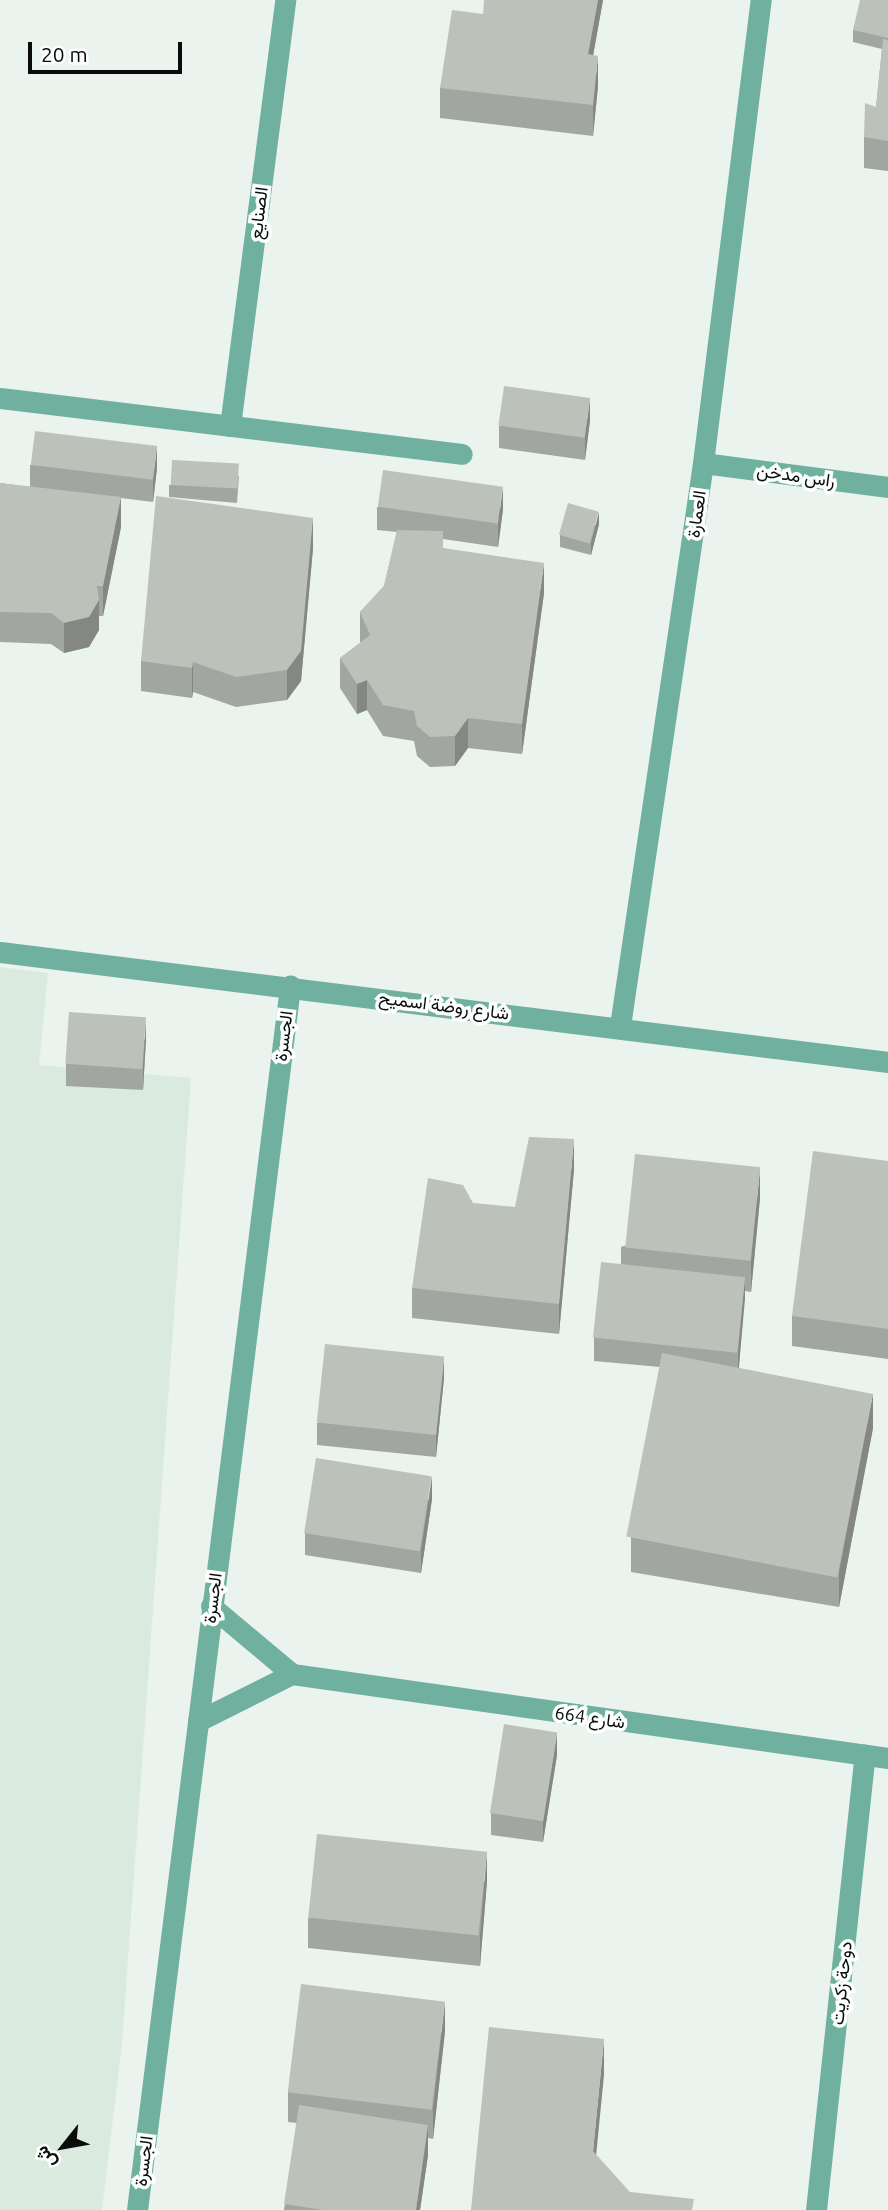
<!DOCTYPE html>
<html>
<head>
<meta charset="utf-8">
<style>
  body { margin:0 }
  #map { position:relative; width:888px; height:2210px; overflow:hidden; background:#ebf3ee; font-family:Ubuntu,Vazirmatn,sans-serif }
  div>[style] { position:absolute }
  .built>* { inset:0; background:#dbeadf }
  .street>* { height:21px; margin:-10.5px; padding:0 10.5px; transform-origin:10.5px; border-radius:10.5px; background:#6fb19e }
  .wall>* { inset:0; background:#a2a6a0 }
  .shaded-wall>* { inset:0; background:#848782 }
  .building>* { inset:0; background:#bcc1ba; transform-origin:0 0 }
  span { translate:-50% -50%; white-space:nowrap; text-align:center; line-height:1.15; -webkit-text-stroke:7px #fcfffd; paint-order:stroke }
  .street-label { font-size:18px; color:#0a0c0b }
  .north { position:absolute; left:28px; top:2112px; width:70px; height:70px; -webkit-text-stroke:5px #fcfffd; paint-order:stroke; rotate:239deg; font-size:19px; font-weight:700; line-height:28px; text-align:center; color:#0a0c0b }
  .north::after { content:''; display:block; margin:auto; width:24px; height:32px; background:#0a0c0b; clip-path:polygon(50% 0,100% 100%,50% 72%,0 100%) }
  .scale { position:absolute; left:28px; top:42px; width:154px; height:32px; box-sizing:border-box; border:4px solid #0a0c0b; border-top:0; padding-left:9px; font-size:21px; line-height:24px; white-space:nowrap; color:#0a0c0b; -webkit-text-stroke:5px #fcfffd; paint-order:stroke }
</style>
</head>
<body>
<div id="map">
  <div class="built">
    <i style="clip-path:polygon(0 967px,48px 973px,39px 1065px,191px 1078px,122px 2044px,102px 2210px,0 2210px)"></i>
  </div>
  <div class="street">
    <i style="left:0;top:398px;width:465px;rotate:6.9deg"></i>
    <i style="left:230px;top:426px;width:430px;rotate:-82.6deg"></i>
    <i style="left:703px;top:463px;width:187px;rotate:7.4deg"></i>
    <i style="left:0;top:952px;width:895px;rotate:7.06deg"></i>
    <i style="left:620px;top:1026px;width:569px;rotate:-81.61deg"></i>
    <i style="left:703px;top:463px;width:467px;rotate:-82.9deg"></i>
    <i style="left:211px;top:1606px;width:106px;rotate:40deg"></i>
    <i style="left:292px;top:1674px;width:602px;rotate:8.02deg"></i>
    <i style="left:198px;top:1721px;width:105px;rotate:-26.6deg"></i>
    <i style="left:137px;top:2210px;width:1234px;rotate:-82.87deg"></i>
    <i style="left:816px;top:2210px;width:458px;rotate:-83.9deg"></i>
  </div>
  <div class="wall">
    <i style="clip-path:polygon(603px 0,593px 55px,598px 86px,593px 136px,440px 118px,440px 88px,483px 14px)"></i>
    <i style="clip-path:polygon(888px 0,888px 171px,864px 168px,864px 137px,876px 107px,882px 49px,853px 42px,853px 30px)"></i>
    <i style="clip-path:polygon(590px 420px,585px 460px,499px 448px,499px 426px)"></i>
    <i style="clip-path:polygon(30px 465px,157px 468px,153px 502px,121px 498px,121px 527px,103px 616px,99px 616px,99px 630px,89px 647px,64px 653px,51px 644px,0 642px,0 483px,30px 487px)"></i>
    <i style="clip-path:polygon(239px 476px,237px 503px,169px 497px,169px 485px)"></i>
    <i style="clip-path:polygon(377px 507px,503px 509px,498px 547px,443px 539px,443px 548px,544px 593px,522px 754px,468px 748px,455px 766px,430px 767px,417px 756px,414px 741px,383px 736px,367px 710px,357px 714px,340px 688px,340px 658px,360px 643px,360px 612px,384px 586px,397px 532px,377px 530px)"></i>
    <i style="clip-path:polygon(599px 524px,591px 555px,560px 547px,560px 535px)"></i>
    <i style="clip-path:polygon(313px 548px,301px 681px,287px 700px,236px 707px,193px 692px,192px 698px,141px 691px,141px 661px)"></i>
    <i style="clip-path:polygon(146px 1039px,143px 1090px,66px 1086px,66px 1064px)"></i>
    <i style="clip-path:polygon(888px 1161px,888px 1359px,792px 1346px,792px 1316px)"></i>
    <i style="clip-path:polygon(574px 1169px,559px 1334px,412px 1318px,412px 1288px,515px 1207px)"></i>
    <i style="clip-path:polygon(760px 1198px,751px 1292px,745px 1291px,739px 1368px,873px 1428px,839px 1607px,631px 1572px,631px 1537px,660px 1367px,594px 1361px,594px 1338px,621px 1264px,621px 1247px)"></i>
    <i style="clip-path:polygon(444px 1378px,436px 1457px,317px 1445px,317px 1423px)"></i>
    <i style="clip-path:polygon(432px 1499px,421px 1573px,305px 1555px,305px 1533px)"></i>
    <i style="clip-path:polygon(557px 1755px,543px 1842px,491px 1835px,491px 1813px)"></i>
    <i style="clip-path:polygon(487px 1881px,480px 1966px,308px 1948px,308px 1918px)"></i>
    <i style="clip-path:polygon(445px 2031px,433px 2139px,428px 2138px,428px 2155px,420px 2210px,284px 2210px,297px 2123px,288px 2122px,288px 2092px)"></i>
  </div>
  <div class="shaded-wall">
    <i style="clip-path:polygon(598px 0,603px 0,588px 84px,588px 54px)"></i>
    <i style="clip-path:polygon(598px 56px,598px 86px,593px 136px,593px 105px)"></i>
    <i style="clip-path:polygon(590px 398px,590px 420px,585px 460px,585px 437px)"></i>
    <i style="clip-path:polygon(157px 446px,157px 468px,153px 502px,153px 480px)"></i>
    <i style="clip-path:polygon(503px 487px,503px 509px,498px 547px,498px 525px)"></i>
    <i style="clip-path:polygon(121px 497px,121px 527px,103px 616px,103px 586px)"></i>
    <i style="clip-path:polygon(599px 512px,599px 524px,591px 555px,591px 543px)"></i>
    <i style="clip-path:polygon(313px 518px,313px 548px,301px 681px,287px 700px,287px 670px)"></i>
    <i style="clip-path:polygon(544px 563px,544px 593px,522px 754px,522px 724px)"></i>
    <i style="clip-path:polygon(99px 600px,99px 630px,89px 647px,64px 653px,64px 623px)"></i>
    <i style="clip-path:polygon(193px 662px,193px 692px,192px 698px,192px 668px)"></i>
    <i style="clip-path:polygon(367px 680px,367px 710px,357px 714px,357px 684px)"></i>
    <i style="clip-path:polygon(468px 718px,468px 748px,455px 766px,455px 736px)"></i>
    <i style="clip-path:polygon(146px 1017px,146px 1039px,143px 1090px,143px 1068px)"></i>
    <i style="clip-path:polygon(574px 1139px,574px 1169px,559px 1334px,559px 1304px)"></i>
    <i style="clip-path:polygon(760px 1168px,760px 1198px,751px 1292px,751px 1262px)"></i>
    <i style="clip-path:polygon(745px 1276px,745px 1299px,738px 1375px,738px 1353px)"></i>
    <i style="clip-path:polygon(444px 1356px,444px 1378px,436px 1457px,436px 1435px)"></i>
    <i style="clip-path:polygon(873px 1393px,873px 1428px,839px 1607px,839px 1572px)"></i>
    <i style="clip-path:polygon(432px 1476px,432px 1499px,421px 1573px,421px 1551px)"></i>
    <i style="clip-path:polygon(557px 1732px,557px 1755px,543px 1842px,543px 1820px)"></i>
    <i style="clip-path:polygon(487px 1851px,487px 1881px,480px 1966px,480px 1936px)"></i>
    <i style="clip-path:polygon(445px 2001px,445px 2031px,433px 2139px,433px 2109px)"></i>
    <i style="clip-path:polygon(604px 2039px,604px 2075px,593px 2187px,593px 2151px)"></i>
    <i style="clip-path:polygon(428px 2125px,428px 2155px,420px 2210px,416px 2210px)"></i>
  </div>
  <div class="building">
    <i style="clip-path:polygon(484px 0,598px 0,588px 54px,598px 56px,593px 105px,440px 88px,452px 10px,483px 14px)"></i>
    <i style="clip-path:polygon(860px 0,888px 0,888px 38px,853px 30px)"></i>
    <i style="clip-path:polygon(883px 39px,888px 40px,888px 141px,864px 137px,865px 103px,876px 107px)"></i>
    <i style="left:504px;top:386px;width:87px;height:40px;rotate:8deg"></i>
    <i style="left:35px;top:431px;width:123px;height:34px;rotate:7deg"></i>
    <i style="left:172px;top:460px;width:67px;height:25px;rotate:3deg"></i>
    <i style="left:383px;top:470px;width:121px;height:37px;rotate:8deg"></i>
    <i style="clip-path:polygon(0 483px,121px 497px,103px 586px,97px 586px,99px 600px,89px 617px,64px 623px,51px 613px,0 612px)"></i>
    <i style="clip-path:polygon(156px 496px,313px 518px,301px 651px,287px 670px,236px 677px,193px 662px,192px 668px,141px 661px)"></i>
    <i style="left:568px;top:503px;width:32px;height:33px;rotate:16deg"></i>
    <i style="clip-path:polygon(397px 530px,443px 531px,443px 548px,544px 563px,522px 724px,468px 718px,455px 736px,430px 737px,417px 726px,414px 711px,383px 705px,367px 680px,357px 684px,340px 658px,370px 635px,360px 612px,384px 586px)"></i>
    <i style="left:69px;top:1012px;width:77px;height:52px;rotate:4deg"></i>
    <i style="clip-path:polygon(529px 1137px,574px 1139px,559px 1304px,412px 1288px,428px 1178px,463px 1185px,473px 1203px,515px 1207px)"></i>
    <i style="clip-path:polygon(813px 1151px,888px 1161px,888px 1329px,792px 1316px)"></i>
    <i style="left:635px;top:1154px;width:126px;height:94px;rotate:6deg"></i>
    <i style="left:601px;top:1262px;width:145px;height:76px;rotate:6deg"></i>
    <i style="left:325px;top:1344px;width:120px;height:79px;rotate:6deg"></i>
    <i style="left:662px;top:1353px;width:215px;height:187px;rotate:11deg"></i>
    <i style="left:316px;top:1458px;width:117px;height:76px;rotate:9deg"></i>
    <i style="left:504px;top:1724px;width:54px;height:90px;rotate:9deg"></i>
    <i style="left:317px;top:1834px;width:171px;height:84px;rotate:6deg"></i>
    <i style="left:301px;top:1984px;width:145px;height:109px;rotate:7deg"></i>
    <i style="clip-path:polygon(489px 2027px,604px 2039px,593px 2151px,630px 2192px,694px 2199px,692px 2210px,471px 2210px)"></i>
    <i style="clip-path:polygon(299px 2105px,428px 2125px,416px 2210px,323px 2210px,284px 2204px)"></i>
  </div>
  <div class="street-label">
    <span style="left:258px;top:213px;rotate:-83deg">الصنايع</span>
    <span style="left:796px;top:475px;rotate:8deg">راس مدخن</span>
    <span style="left:696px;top:514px;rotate:-82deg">العمارة</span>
    <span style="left:444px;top:1005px;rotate:7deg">شارع روضة اسميح</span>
    <span style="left:283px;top:1036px;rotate:-83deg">الجسرة</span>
    <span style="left:212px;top:1598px;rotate:-83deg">الجسرة</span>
    <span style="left:590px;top:1717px;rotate:8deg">شارع 664</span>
    <span style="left:841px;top:1983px;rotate:-84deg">دوحة زكريت</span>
    <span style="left:143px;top:2161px;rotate:-83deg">الجسرة</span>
  </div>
  <div class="north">ش</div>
  <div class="scale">20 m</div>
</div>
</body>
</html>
